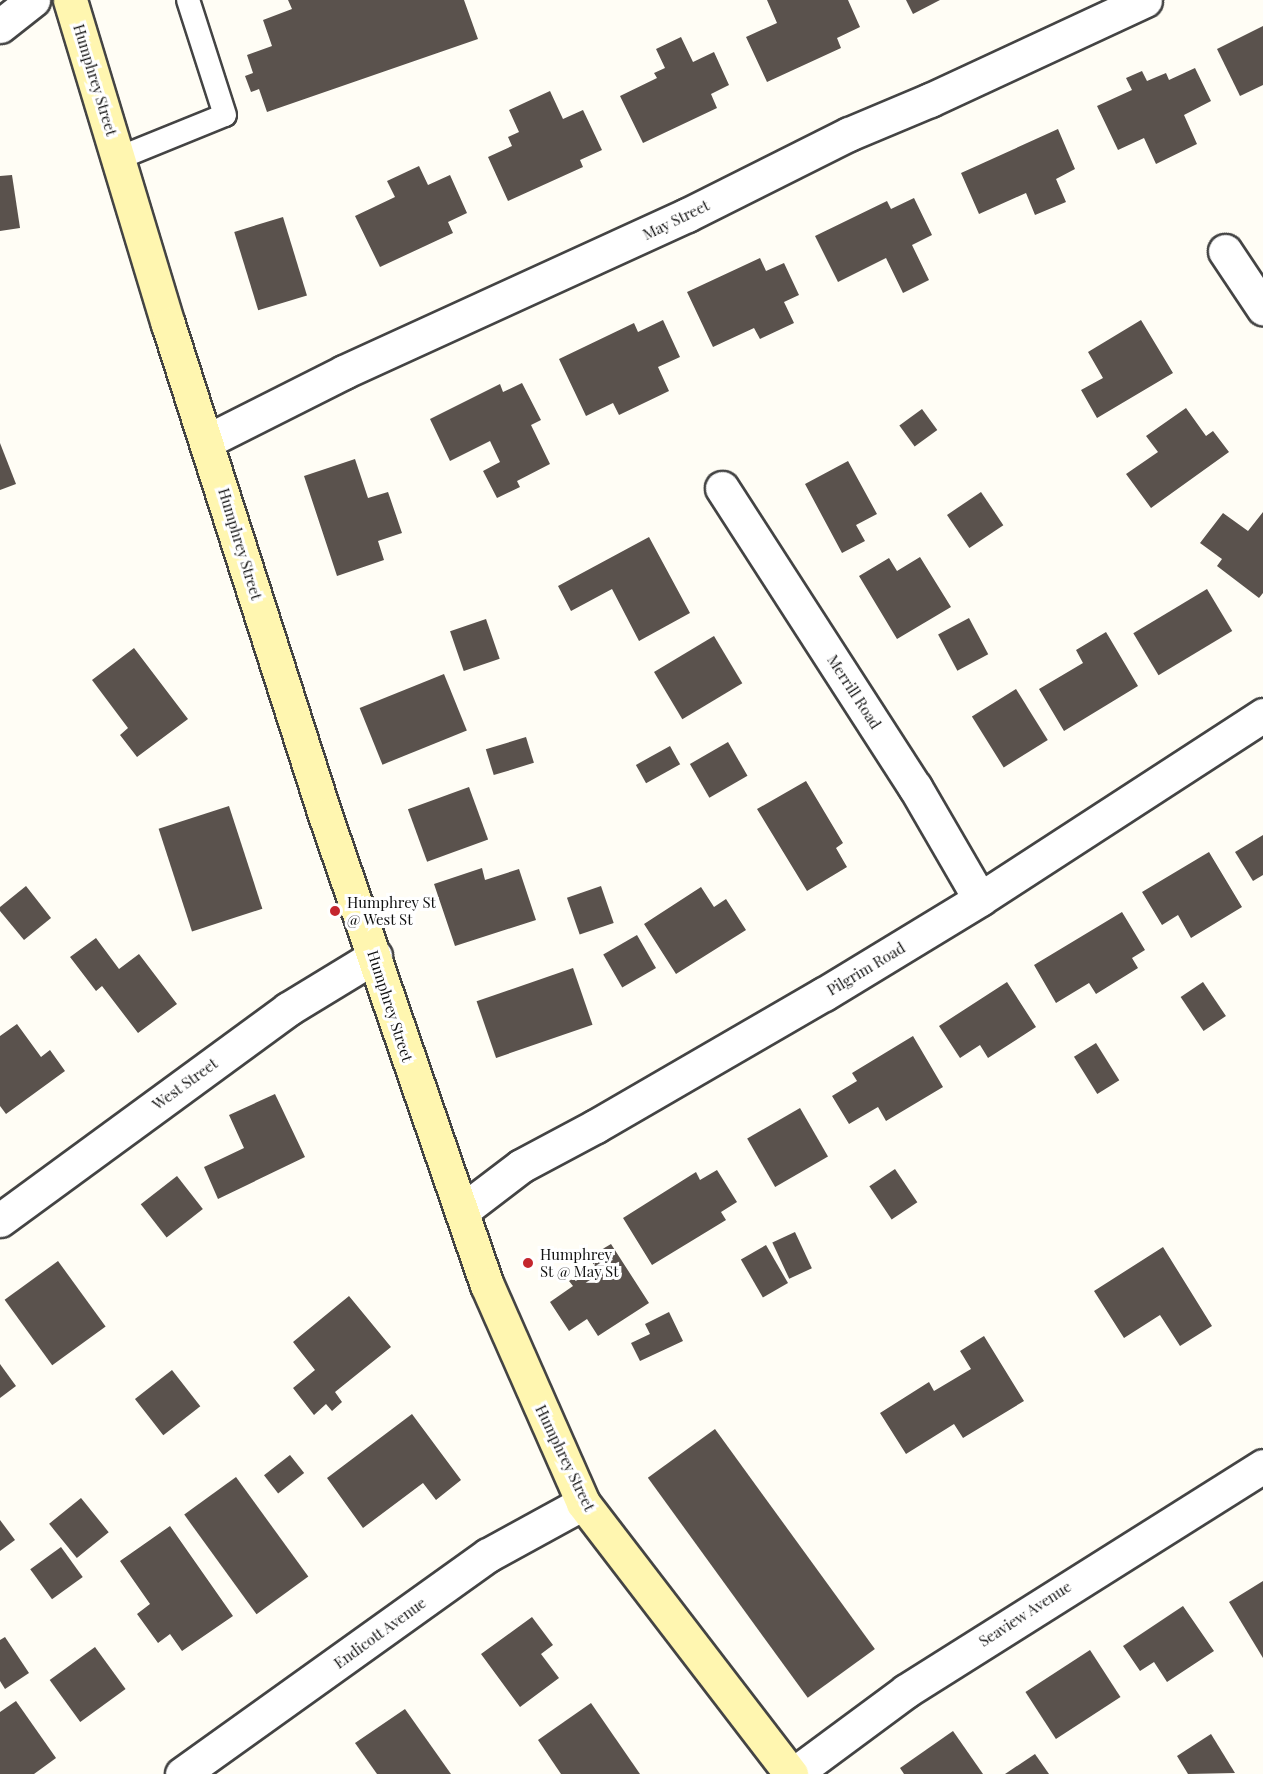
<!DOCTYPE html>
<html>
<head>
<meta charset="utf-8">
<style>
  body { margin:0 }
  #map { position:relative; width:1263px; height:1774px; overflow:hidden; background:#fffdf5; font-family:"Playfair Display",serif }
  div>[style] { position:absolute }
  .building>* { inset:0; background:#5a524d; transform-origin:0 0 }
  .roads { filter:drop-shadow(2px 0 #444) drop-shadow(-2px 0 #444) drop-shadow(0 2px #444) drop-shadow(0 -2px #444) }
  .service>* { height:22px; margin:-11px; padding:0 11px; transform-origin:11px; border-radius:11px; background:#fff }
  .minor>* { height:33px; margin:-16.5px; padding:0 16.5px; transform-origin:16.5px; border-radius:16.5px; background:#fff }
  .tertiary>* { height:33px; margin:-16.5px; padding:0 16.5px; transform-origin:16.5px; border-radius:16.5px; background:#fff }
  .secondary>* { height:33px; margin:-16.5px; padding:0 16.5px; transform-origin:16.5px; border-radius:16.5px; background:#fff6b0 }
  .dots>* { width:16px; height:16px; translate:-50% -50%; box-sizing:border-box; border:3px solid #fff; border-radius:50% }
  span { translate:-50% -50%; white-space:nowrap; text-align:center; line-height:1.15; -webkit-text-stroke:6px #fff; paint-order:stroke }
  .street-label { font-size:15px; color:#111 }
  .poi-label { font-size:15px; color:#111 }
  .left { translate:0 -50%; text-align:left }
</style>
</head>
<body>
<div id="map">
  <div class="building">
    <i style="clip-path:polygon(288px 0,464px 0,478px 39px,267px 112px,259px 89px,251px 92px,245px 76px,253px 73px,247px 55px,272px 46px,263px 20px,292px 9px)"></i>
    <i style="clip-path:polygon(767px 0,848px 0,860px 27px,837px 38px,841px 48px,767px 82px,746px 37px,777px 23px)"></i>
    <i style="clip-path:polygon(906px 0,940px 0,913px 14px)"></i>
    <i style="clip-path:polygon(1263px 26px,1263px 85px,1240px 96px,1217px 49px)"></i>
    <i style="clip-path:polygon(681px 37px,693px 62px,714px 52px,729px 85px,711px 94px,717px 108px,643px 143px,620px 96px,657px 78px,654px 73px,665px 68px,656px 49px)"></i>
    <i style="clip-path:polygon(1195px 68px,1211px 101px,1184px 115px,1197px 144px,1156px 164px,1144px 138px,1118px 150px,1097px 106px,1132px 90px,1126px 78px,1142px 71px,1147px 81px,1166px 73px,1169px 80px)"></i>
    <i style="clip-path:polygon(550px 91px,563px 119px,583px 110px,602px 150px,580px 160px,583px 167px,508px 201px,488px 157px,512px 146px,508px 137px,519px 132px,509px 110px)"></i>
    <i style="clip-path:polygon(1058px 129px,1075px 169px,1056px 179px,1066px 202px,1035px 215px,1026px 193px,979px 214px,961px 173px)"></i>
    <i style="clip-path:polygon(419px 166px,428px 185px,450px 175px,467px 213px,448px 222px,453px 233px,380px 267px,355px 216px,395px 197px,387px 181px)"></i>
    <i style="clip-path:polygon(12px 175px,20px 228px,0 231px,0 176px)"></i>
    <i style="clip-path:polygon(914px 198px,932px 235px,912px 245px,929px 280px,903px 293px,886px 258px,838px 282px,815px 236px,887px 201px,891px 209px)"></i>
    <i style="left:283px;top:217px;width:82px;height:51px;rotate:73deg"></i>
    <i style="clip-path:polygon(760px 258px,766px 271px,784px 263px,799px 295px,784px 302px,794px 323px,760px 339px,754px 328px,713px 347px,687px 292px)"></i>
    <i style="clip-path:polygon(663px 320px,680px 357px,658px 367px,669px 391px,619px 415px,613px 403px,586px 416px,559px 359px,634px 323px,638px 332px)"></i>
    <i style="clip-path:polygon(1141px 320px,1173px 373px,1097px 418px,1081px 390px,1103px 378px,1088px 352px)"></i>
    <i style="clip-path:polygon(522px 383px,541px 420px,531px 425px,550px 464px,517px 481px,520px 487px,497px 498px,483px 471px,500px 462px,490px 441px,450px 461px,430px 419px,500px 384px,503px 392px)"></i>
    <i style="clip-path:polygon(1186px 408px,1206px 436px,1213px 431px,1229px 452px,1151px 508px,1126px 474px,1158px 452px,1146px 436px)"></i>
    <i style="left:922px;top:409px;width:26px;height:28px;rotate:54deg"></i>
    <i style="clip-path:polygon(0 443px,16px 484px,0 490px)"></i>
    <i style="clip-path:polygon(355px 459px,368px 498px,388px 492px,402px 533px,378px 541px,384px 560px,337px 576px,304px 476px)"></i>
    <i style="clip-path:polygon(848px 461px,877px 514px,856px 525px,865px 541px,842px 553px,805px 484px)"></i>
    <i style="left:981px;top:492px;width:40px;height:41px;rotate:56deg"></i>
    <i style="clip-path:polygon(1263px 512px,1263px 593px,1259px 598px,1217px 566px,1222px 559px,1200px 543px,1223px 513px,1248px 531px)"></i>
    <i style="clip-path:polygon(649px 537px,690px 613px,639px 641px,612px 589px,571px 611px,558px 586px)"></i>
    <i style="clip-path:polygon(920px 557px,951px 607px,897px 639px,859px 576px,889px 558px,897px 571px)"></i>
    <i style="left:1207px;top:589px;width:49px;height:86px;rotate:59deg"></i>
    <i style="left:969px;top:618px;width:41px;height:35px;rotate:62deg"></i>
    <i style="left:486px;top:619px;width:42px;height:38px;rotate:71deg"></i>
    <i style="clip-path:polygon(1106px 632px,1138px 686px,1064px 731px,1039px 689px,1083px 663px,1076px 650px)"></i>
    <i style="left:714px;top:636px;width:55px;height:70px;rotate:59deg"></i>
    <i style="clip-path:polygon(134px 648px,188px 719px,137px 757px,120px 735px,128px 728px,92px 680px)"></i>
    <i style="left:444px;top:674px;width:61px;height:91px;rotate:68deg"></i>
    <i style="left:1016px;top:689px;width:60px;height:52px;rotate:58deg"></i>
    <i style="left:526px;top:737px;width:27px;height:42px;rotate:73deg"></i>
    <i style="left:728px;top:742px;width:39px;height:44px;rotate:60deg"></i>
    <i style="left:670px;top:746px;width:21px;height:39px;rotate:61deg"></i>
    <i style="clip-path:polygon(806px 781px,843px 843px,836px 848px,847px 867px,807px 891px,757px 809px)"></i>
    <i style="left:469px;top:787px;width:56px;height:65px;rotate:70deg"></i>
    <i style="left:229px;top:806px;width:108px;height:74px;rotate:72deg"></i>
    <i style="clip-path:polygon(1263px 835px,1263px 875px,1253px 881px,1235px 852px)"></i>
    <i style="clip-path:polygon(1209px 852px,1242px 907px,1191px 938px,1178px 915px,1162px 925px,1142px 892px)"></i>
    <i style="clip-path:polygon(482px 868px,485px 880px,519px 869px,536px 920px,455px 946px,434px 884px)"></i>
    <i style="clip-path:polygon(26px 886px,51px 918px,24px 940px,0 911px,0 907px)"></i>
    <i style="left:601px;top:886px;width:39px;height:36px;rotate:71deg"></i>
    <i style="clip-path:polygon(701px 887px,714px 907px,726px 899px,746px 930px,676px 974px,644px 924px)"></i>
    <i style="clip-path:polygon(1122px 912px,1145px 950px,1132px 958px,1138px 968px,1096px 994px,1089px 983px,1056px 1003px,1034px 965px)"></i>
    <i style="left:637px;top:935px;width:38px;height:39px;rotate:60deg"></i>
    <i style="clip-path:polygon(96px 938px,119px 969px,139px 954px,177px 1004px,138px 1033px,102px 986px,96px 991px,70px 957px)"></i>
    <i style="left:573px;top:968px;width:60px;height:102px;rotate:71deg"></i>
    <i style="clip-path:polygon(1007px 982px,1036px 1027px,988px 1058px,980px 1045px,960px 1058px,939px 1026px)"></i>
    <i style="left:1203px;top:982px;width:41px;height:27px;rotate:56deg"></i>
    <i style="clip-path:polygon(17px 1024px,41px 1057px,50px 1050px,65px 1071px,6px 1114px,0 1106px,0 1036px)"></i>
    <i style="clip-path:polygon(913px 1036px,943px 1087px,886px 1121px,878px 1107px,849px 1124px,832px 1096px,857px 1081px,852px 1073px)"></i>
    <i style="left:1096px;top:1043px;width:44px;height:26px;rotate:58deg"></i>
    <i style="clip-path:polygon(275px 1094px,305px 1157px,218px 1199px,204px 1167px,244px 1148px,229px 1115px)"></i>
    <i style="left:800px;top:1108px;width:56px;height:61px;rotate:60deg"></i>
    <i style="left:895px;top:1169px;width:40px;height:31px;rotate:56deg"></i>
    <i style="clip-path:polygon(717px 1170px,737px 1202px,721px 1212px,726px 1220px,652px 1265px,623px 1218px,696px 1172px,700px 1180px)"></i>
    <i style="left:177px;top:1176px;width:42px;height:46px;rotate:52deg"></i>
    <i style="left:795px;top:1232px;width:40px;height:25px;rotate:65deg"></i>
    <i style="clip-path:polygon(611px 1244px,649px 1303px,598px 1336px,587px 1319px,569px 1331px,550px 1302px,573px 1286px,569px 1281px,594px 1265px,589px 1257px)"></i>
    <i style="left:766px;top:1245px;width:44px;height:29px;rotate:60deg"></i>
    <i style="clip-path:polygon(1163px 1247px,1212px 1326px,1180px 1346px,1160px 1315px,1124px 1338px,1094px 1291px)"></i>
    <i style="left:58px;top:1261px;width:81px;height:66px;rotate:54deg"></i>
    <i style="clip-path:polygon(349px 1296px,391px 1347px,335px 1392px,342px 1402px,332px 1411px,326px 1404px,314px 1415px,293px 1388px,315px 1370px,293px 1342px)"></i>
    <i style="clip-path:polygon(669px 1312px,683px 1341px,640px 1361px,631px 1343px,650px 1334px,645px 1324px)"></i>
    <i style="clip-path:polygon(984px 1336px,1024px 1401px,963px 1438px,954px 1424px,906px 1454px,880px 1413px,929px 1382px,934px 1391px,971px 1369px,960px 1351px)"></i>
    <i style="clip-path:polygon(0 1364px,16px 1386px,0 1398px)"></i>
    <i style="left:172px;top:1370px;width:46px;height:47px;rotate:52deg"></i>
    <i style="clip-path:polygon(412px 1414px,461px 1480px,436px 1500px,423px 1483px,363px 1528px,327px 1478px)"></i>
    <i style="left:715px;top:1429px;width:272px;height:83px;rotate:54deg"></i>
    <i style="left:290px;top:1455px;width:23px;height:33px;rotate:52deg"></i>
    <i style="left:236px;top:1477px;width:123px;height:64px;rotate:54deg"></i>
    <i style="left:81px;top:1498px;width:44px;height:41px;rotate:51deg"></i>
    <i style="clip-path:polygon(0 1520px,15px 1540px,0 1551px)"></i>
    <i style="clip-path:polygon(170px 1526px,233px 1616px,182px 1651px,170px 1634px,158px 1643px,137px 1614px,150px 1604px,120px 1561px)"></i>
    <i style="left:61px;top:1547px;width:37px;height:38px;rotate:54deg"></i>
    <i style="clip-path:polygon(1263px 1581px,1263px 1658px,1229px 1602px)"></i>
    <i style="clip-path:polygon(1183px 1606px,1214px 1651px,1167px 1682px,1154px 1662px,1140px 1671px,1123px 1646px)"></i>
    <i style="clip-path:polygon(532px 1617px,553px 1645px,541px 1654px,559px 1678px,520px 1707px,481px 1654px)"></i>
    <i style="clip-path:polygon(5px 1637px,29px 1673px,5px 1689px,0 1681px,0 1640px)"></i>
    <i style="left:95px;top:1647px;width:52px;height:56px;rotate:54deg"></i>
    <i style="left:1090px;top:1650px;width:56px;height:77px;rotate:57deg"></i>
    <i style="clip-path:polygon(16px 1701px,56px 1758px,34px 1774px,0 1774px,0 1712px)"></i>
    <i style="clip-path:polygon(591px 1703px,640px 1774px,561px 1774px,538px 1740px)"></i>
    <i style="clip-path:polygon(405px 1709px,451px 1774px,377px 1774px,355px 1743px)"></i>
    <i style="clip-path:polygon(953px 1731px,983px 1774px,904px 1774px,900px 1768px)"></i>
    <i style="clip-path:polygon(1211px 1734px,1235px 1773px,1188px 1774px,1177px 1756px)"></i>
    <i style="clip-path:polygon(1035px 1754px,1049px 1774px,1005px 1774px)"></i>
  </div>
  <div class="roads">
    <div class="service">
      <i style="left:119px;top:158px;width:114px;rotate:-22.1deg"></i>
      <i style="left:225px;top:115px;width:121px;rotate:-107.8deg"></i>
    </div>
    <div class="minor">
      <i style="left:0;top:26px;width:42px;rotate:-38.2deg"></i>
      <i style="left:1225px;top:251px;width:69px;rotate:56.3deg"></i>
      <i style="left:207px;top:441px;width:153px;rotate:-26.7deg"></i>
      <i style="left:344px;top:372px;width:377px;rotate:-24.6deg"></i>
      <i style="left:687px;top:215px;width:181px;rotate:-26.6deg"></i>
      <i style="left:849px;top:134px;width:88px;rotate:-22.8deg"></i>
      <i style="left:930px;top:100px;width:237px;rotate:-24.9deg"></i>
      <i style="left:722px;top:488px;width:356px;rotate:57.2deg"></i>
      <i style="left:915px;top:787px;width:129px;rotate:59.9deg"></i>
      <i style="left:462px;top:1211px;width:74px;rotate:-37.3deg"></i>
      <i style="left:521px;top:1166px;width:85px;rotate:-28.1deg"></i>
      <i style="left:596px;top:1126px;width:263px;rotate:-30.1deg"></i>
      <i style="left:824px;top:994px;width:183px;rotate:-31.3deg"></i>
      <i style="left:980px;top:899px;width:338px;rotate:-33deg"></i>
      <i style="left:0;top:1220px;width:357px;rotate:-36.2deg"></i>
      <i style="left:288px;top:1009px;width:102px;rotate:-31.3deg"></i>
      <i style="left:182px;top:1774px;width:376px;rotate:-35.6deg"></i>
      <i style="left:488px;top:1555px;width:108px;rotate:-28.7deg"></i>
    </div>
    <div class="tertiary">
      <i style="left:794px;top:1774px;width:139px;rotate:-36.5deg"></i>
      <i style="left:906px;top:1691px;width:422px;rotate:-32.2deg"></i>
    </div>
    <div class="secondary">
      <i style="left:70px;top:0;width:338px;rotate:73.2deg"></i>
      <i style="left:168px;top:324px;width:515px;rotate:72.27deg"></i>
      <i style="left:325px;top:815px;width:497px;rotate:71deg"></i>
      <i style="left:487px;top:1285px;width:238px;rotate:66.2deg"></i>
      <i style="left:583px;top:1503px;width:342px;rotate:52.5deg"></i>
    </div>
  </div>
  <div class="dots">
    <i style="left:335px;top:911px;background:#c4262e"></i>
    <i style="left:528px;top:1263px;background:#c4262e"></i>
  </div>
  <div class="street-label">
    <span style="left:95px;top:80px;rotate:73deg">Humphrey Street</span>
    <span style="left:676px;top:220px;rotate:-26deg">May Street</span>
    <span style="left:240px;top:544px;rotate:73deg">Humphrey Street</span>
    <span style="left:854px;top:692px;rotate:57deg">Merrill Road</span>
    <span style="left:866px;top:969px;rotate:-31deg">Pilgrim Road</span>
    <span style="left:390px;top:1006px;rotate:72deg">Humphrey Street</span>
    <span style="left:185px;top:1084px;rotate:-36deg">West Street</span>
    <span style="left:565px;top:1458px;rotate:64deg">Humphrey Street</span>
    <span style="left:1025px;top:1614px;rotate:-33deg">Seaview Avenue</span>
    <span style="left:380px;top:1633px;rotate:-36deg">Endicott Avenue</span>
  </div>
  <div class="poi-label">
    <span class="left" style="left:347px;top:911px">Humphrey St<br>@ West St</span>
    <span class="left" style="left:540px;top:1263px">Humphrey<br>St @ May St</span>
  </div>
</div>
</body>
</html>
